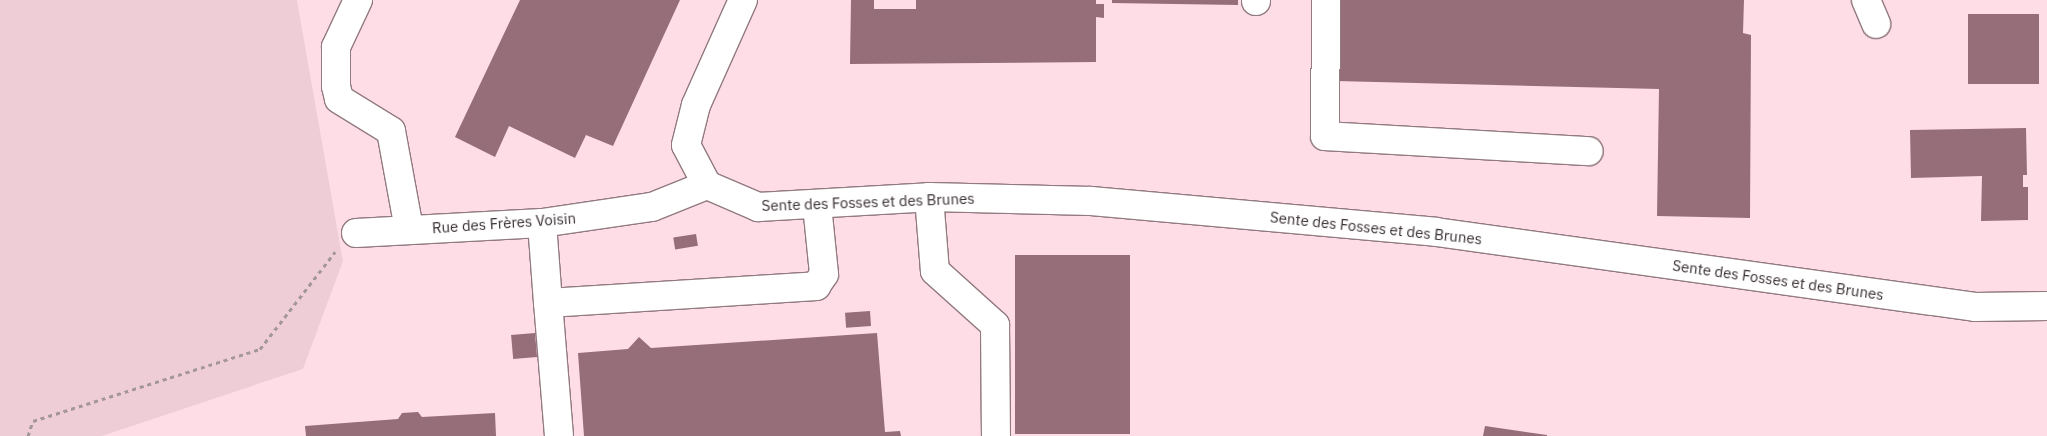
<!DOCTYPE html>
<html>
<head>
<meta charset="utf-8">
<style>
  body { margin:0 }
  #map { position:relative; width:2047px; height:436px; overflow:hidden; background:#fcecf0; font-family:"IBM Plex Sans",sans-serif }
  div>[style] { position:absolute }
  .built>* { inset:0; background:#ffdde6 }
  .green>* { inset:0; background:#eecdd6 }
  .building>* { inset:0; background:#956e79; transform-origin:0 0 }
  .path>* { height:3px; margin-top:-1.5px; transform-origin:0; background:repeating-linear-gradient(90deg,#a4979a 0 4px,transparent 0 8px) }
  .roads { filter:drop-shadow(1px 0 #917a80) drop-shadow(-1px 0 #917a80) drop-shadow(0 1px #917a80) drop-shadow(0 -1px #917a80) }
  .minor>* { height:28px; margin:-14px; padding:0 14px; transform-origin:14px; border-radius:14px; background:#fff }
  span { translate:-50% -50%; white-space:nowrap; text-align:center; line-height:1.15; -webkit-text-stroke:5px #fefefe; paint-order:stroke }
  .street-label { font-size:15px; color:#382e31 }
</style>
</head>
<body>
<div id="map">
  <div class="built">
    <i style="clip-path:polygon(297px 0,2047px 0,2047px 436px,102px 436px,303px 369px,343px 260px)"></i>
  </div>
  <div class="green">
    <i style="clip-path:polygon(0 0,297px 0,343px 261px,303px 369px,102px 436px,0 436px)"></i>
  </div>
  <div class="building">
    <i style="clip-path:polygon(520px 0,680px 0,613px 146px,586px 135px,575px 158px,509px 126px,495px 157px,455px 137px)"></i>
    <i style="clip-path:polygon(851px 0,874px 0,874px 9px,916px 9px,916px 0,1096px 0,1096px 4px,1104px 4px,1104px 18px,1096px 17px,1096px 62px,850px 64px)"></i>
    <i style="clip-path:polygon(1112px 0,1238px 0,1238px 5px,1112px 3px)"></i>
    <i style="clip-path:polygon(1337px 0,1744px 0,1743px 33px,1751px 35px,1750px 218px,1657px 216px,1659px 89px,1336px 81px)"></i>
    <i style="left:1968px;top:14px;width:71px;height:70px"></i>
    <i style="clip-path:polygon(2026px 128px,2027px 175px,2023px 175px,2023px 187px,2028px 187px,2028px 220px,1981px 221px,1982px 176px,1911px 178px,1910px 130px)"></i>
    <i style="left:696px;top:234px;width:12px;height:23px;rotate:81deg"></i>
    <i style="left:1015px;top:255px;width:115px;height:179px"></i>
    <i style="left:870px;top:311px;width:15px;height:25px;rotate:86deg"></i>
    <i style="left:535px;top:333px;width:24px;height:24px;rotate:85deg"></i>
    <i style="clip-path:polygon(877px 333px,885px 432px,900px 431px,901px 436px,584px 436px,578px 353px,628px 349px,639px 337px,651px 348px)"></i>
    <i style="clip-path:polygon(418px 412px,422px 417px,495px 413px,496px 436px,306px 436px,305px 426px,398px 419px,402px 413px)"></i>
    <i style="clip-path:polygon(1485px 426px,1547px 435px,1547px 436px,1483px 436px)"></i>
  </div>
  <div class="path">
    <i style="left:28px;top:436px;width:16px;rotate:-72deg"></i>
    <i style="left:33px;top:421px;width:238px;rotate:-17.6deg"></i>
    <i style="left:260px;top:349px;width:123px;rotate:-52.3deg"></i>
  </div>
  <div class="roads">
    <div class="minor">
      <i style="left:358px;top:0;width:52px;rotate:115.1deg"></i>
      <i style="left:336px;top:47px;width:39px;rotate:90deg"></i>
      <i style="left:336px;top:86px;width:13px;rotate:77deg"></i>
      <i style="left:339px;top:99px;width:61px;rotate:31.6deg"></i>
      <i style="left:391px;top:131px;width:100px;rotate:79.6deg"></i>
      <i style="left:1326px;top:0;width:136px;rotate:90.4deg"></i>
      <i style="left:1325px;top:136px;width:264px;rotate:3.3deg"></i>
      <i style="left:1866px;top:0;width:26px;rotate:67deg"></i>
      <i style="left:1256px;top:1px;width:1px;rotate:-90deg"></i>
      <i style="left:707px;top:185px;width:56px;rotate:23.3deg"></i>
      <i style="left:758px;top:207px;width:171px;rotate:-3.3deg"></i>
      <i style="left:929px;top:197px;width:162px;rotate:1.4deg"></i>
      <i style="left:1091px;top:201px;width:346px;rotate:5.1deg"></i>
      <i style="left:1436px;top:232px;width:544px;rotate:7.92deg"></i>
      <i style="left:1975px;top:307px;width:72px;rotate:-0.8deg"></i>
      <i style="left:707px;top:185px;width:45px;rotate:-117.7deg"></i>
      <i style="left:686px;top:145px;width:41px;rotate:-76deg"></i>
      <i style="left:696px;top:105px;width:115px;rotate:-65.9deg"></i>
      <i style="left:929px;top:197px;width:74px;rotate:85.4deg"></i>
      <i style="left:935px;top:271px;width:81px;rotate:42deg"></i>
      <i style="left:995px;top:325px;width:111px;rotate:89.5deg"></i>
      <i style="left:542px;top:223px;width:80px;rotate:85.7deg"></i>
      <i style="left:356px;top:233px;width:186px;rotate:-3.1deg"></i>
      <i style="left:542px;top:223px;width:111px;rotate:-8.3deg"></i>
      <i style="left:652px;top:207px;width:59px;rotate:-21.8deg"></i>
      <i style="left:559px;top:436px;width:133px;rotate:-94.7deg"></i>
      <i style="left:548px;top:303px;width:269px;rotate:-3.6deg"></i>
      <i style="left:816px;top:286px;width:14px;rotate:-56deg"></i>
      <i style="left:824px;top:274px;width:69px;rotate:-95.8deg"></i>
    </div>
  </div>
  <div class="street-label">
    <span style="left:868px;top:202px;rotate:-2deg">Sente des Fosses et des Brunes</span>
    <span style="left:504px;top:223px;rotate:-4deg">Rue des Frères Voisin</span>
    <span style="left:1376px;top:228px;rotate:6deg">Sente des Fosses et des Brunes</span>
    <span style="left:1778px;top:280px;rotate:8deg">Sente des Fosses et des Brunes</span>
  </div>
</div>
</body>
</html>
